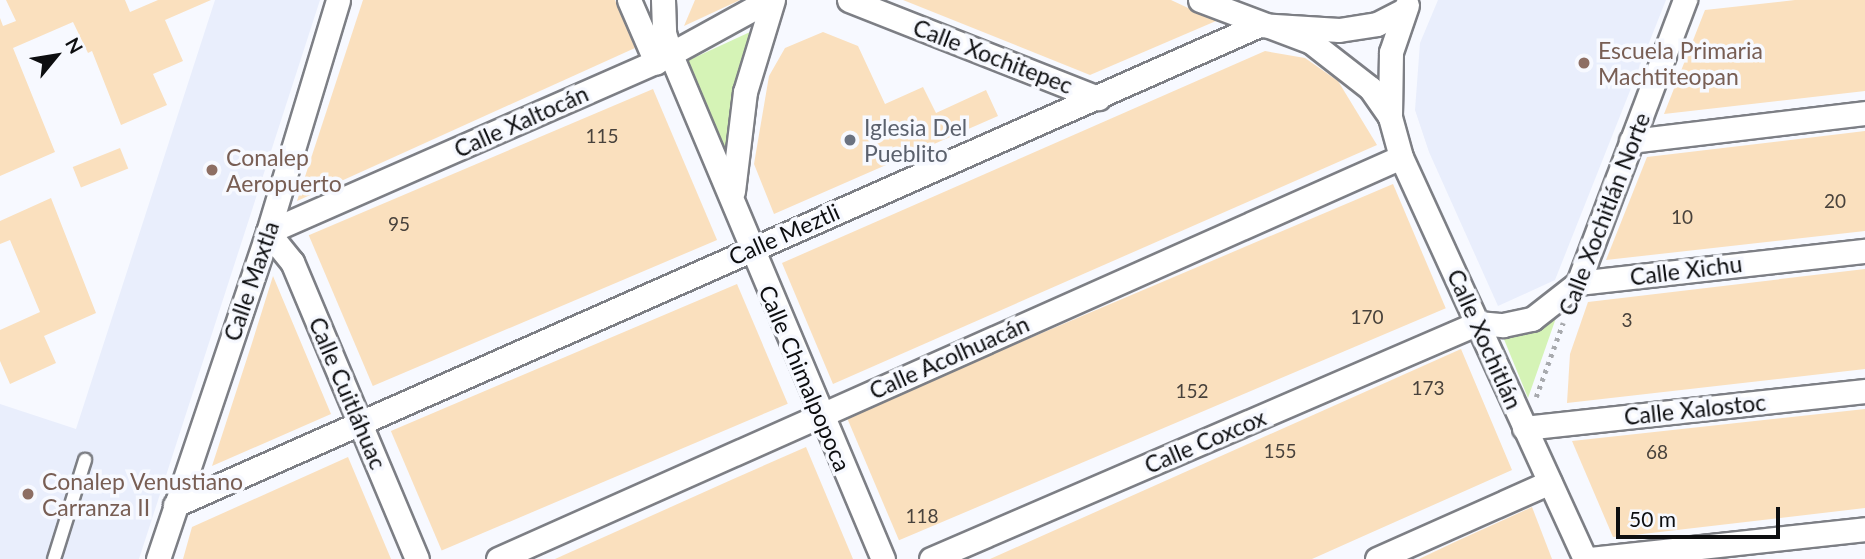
<!DOCTYPE html>
<html>
<head>
<meta charset="utf-8">
<style>
  body { margin:0 }
  #map { position:relative; width:1865px; height:559px; overflow:hidden; background:#f7f9ff; font-family:Lato,sans-serif }
  div>[style] { position:absolute }
  .built>* { inset:0; background:#e9eefc }
  .green>* { inset:0; background:#d5f3b6 }
  .building>* { inset:0; background:#fae0be; transform-origin:0 0 }
  .path>* { height:4.5px; margin-top:-2.25px; transform-origin:0; background:repeating-linear-gradient(90deg,#a8aaae 0 3.5px,transparent 0 8.5px) }
  .roads { filter:drop-shadow(2px 0 #7d7f85) drop-shadow(-2px 0 #7d7f85) drop-shadow(0 2px #7d7f85) drop-shadow(0 -2px #7d7f85) }
  .service>* { height:12px; margin:-6px; padding:0 6px; transform-origin:6px; border-radius:6px; background:#fff }
  .minor>* { height:23px; margin:-11.5px; padding:0 11.5px; transform-origin:11.5px; border-radius:11.5px; background:#fff }
  .dots>* { width:19px; height:19px; translate:-50% -50%; box-sizing:border-box; border:4px solid #f7f9ff; border-radius:50% }
  span { translate:-50% -50%; white-space:nowrap; text-align:center; line-height:1.15; -webkit-text-stroke:7px #f7f9ff; paint-order:stroke }
  .number-label { font-size:19px; color:#48423c }
  .number-label span { -webkit-text-stroke-width:0 }
  .education-label { font-size:23px; color:#785e54 }
  .left { translate:0 -50%; text-align:left }
  .street-label { font-size:23px; color:#0d0e10 }
  .worship-label { font-size:23px; color:#5b616d }
  .north { position:absolute; left:21px; top:21px; width:70px; height:70px; -webkit-text-stroke:5px #f7f9ff; paint-order:stroke; rotate:60deg; font-size:19px; font-weight:700; line-height:28px; text-align:center; color:#0d0e10 }
  .north::after { content:''; display:block; margin:auto; width:24px; height:32px; background:#0d0e10; clip-path:polygon(50% 0,100% 100%,50% 72%,0 100%) }
  .scale { position:absolute; left:1616px; top:507px; width:164px; height:32px; box-sizing:border-box; border:4px solid #0d0e10; border-top:0; padding-left:9px; font-size:21px; line-height:24px; white-space:nowrap; color:#0d0e10; -webkit-text-stroke:5px #f7f9ff; paint-order:stroke }
</style>
</head>
<body>
<div id="map">
  <div class="built">
    <i style="clip-path:polygon(215px 0,320px 0,139px 559px,0 559px,0 404px,76px 429px)"></i>
    <i style="clip-path:polygon(1438px 0,1666px 0,1555px 280px,1498px 306px,1429px 152px,1415px 110px,1420px 43px)"></i>
  </div>
  <div class="green">
    <i style="clip-path:polygon(750px 32px,728px 169px,685px 62px)"></i>
    <i style="clip-path:polygon(1557px 315px,1528px 398px,1501px 332px)"></i>
  </div>
  <div class="building">
    <i style="clip-path:polygon(6px 0,125px 0,130px 12px,158px 0,211px 0,165px 20px,183px 61px,153px 74px,167px 105px,121px 125px,92px 51px,88px 53px,73px 22px,13px 48px,55px 152px,0 176px,0 18px,3px 26px,16px 21px)"></i>
    <i style="clip-path:polygon(363px 0,615px 0,635px 48px,297px 201px)"></i>
    <i style="clip-path:polygon(695px 0,740px 0,684px 26px)"></i>
    <i style="clip-path:polygon(903px 0,1171px 0,1216px 21px,1090px 75px)"></i>
    <i style="clip-path:polygon(1795px 0,1865px 0,1865px 91px,1664px 114px,1705px 10px)"></i>
    <i style="clip-path:polygon(823px 32px,858px 46px,885px 104px,923px 87px,936px 113px,986px 90px,998px 116px,774px 214px,754px 164px,769px 76px,785px 48px)"></i>
    <i style="clip-path:polygon(1265px 51px,1305px 58px,1338px 81px,1377px 145px,833px 384px,782px 263px)"></i>
    <i style="left:653px;top:89px;width:164px;height:374px;rotate:67deg"></i>
    <i style="clip-path:polygon(1865px 131px,1865px 231px,1606px 260px,1647px 157px)"></i>
    <i style="left:120px;top:148px;width:22px;height:51px;rotate:68deg"></i>
    <i style="left:1393px;top:184px;width:135px;height:594px;rotate:67deg"></i>
    <i style="clip-path:polygon(51px 198px,96px 313px,44px 336px,56px 363px,10px 384px,0 361px,0 330px,40px 312px,10px 240px,0 244px,0 221px)"></i>
    <i style="clip-path:polygon(1865px 269px,1865px 369px,1567px 403px,1570px 354px,1588px 302px)"></i>
    <i style="clip-path:polygon(273px 276px,331px 414px,212px 466px,252px 343px)"></i>
    <i style="left:737px;top:284px;width:130px;height:376px;rotate:67deg"></i>
    <i style="clip-path:polygon(1461px 349px,1512px 470px,1368px 534px,1312px 559px,990px 559px)"></i>
    <i style="clip-path:polygon(1865px 409px,1865px 508px,1634px 535px,1613px 537px,1572px 441px)"></i>
    <i style="clip-path:polygon(806px 447px,853px 559px,555px 559px,731px 480px)"></i>
    <i style="clip-path:polygon(348px 457px,391px 559px,183px 559px,192px 527px)"></i>
    <i style="clip-path:polygon(1532px 507px,1552px 559px,1419px 559px,1457px 541px)"></i>
  </div>
  <div class="path">
    <i style="left:1536px;top:397px;width:79px;rotate:-70deg"></i>
  </div>
  <div class="roads">
    <div class="service">
      <i style="left:54px;top:559px;width:104px;rotate:-72.6deg"></i>
    </div>
    <div class="minor">
      <i style="left:629px;top:0;width:68px;rotate:66.5deg"></i>
      <i style="left:663px;top:0;width:33px;rotate:88deg"></i>
      <i style="left:664px;top:33px;width:23px;rotate:72deg"></i>
      <i style="left:671px;top:55px;width:547px;rotate:67.19deg"></i>
      <i style="left:849px;top:0;width:268px;rotate:21.5deg"></i>
      <i style="left:1200px;top:0;width:119px;rotate:20.7deg"></i>
      <i style="left:1311px;top:42px;width:75px;rotate:37.9deg"></i>
      <i style="left:1370px;top:88px;width:35px;rotate:55deg"></i>
      <i style="left:1407px;top:5px;width:50px;rotate:108.8deg"></i>
      <i style="left:1391px;top:52px;width:65px;rotate:90.9deg"></i>
      <i style="left:1390px;top:117px;width:41px;rotate:74.6deg"></i>
      <i style="left:1401px;top:157px;width:442px;rotate:65.4deg"></i>
      <i style="left:1631px;top:141px;width:236px;rotate:-6.8deg"></i>
      <i style="left:733px;top:191px;width:100px;rotate:-83.1deg"></i>
      <i style="left:745px;top:92px;width:96px;rotate:-73.1deg"></i>
      <i style="left:1578px;top:283px;width:303px;rotate:-69.3deg"></i>
      <i style="left:1524px;top:428px;width:343px;rotate:-6.2deg"></i>
      <i style="left:175px;top:505px;width:1186px;rotate:-23.88deg"></i>
      <i style="left:1259px;top:25px;width:80px;rotate:3.6deg"></i>
      <i style="left:1339px;top:30px;width:38px;rotate:-9deg"></i>
      <i style="left:1377px;top:24px;width:29px;rotate:-27deg"></i>
      <i style="left:158px;top:559px;width:345px;rotate:-71.4deg"></i>
      <i style="left:268px;top:232px;width:242px;rotate:-73.2deg"></i>
      <i style="left:417px;top:559px;width:322px;rotate:-112.8deg"></i>
      <i style="left:292px;top:262px;width:38px;rotate:-129deg"></i>
      <i style="left:268px;top:232px;width:424px;rotate:-23.7deg"></i>
      <i style="left:656px;top:62px;width:129px;rotate:-28.8deg"></i>
      <i style="left:498px;top:559px;width:988px;rotate:-24deg"></i>
      <i style="left:931px;top:559px;width:596px;rotate:-23.34deg"></i>
      <i style="left:1478px;top:323px;width:25px;rotate:5deg"></i>
      <i style="left:1503px;top:325px;width:30px;rotate:-12deg"></i>
      <i style="left:1532px;top:319px;width:58px;rotate:-38deg"></i>
      <i style="left:1578px;top:283px;width:289px;rotate:-6.4deg"></i>
      <i style="left:1377px;top:559px;width:189px;rotate:-24deg"></i>
      <i style="left:1590px;top:559px;width:277px;rotate:-6.2deg"></i>
    </div>
  </div>
  <div class="dots">
    <i style="left:1584px;top:63px;background:#8d6e63"></i>
    <i style="left:850px;top:140px;background:#6b7280"></i>
    <i style="left:212px;top:170px;background:#8d6e63"></i>
    <i style="left:28px;top:494px;background:#8d6e63"></i>
  </div>
  <div class="number-label">
    <span style="left:602px;top:136px">115</span>
    <span style="left:1835px;top:201px">20</span>
    <span style="left:1682px;top:217px">10</span>
    <span style="left:399px;top:224px">95</span>
    <span style="left:1367px;top:317px">170</span>
    <span style="left:1627px;top:320px">3</span>
    <span style="left:1428px;top:388px">173</span>
    <span style="left:1192px;top:391px">152</span>
    <span style="left:1280px;top:451px">155</span>
    <span style="left:1657px;top:452px">68</span>
    <span style="left:922px;top:516px">118</span>
  </div>
  <div class="education-label">
    <span class="left" style="left:1598px;top:63px">Escuela Primaria<br>Machtiteopan</span>
    <span class="left" style="left:226px;top:170px">Conalep<br>Aeropuerto</span>
    <span class="left" style="left:42px;top:494px">Conalep Venustiano<br>Carranza II</span>
  </div>
  <div class="street-label">
    <span style="left:993px;top:56px;rotate:21deg">Calle Xochitepec</span>
    <span style="left:521px;top:121px;rotate:-24deg">Calle Xaltocán</span>
    <span style="left:1604px;top:214px;rotate:-69deg">Calle Xochitlán Norte</span>
    <span style="left:784px;top:234px;rotate:-24deg">Calle Meztli</span>
    <span style="left:1686px;top:270px;rotate:-7deg">Calle Xichu</span>
    <span style="left:251px;top:281px;rotate:-71deg">Calle Maxtla</span>
    <span style="left:1485px;top:339px;rotate:66deg">Calle Xochitlán</span>
    <span style="left:949px;top:357px;rotate:-24deg">Calle Acolhuacán</span>
    <span style="left:805px;top:378px;rotate:67deg">Calle Chimalpopoca</span>
    <span style="left:348px;top:393px;rotate:67deg">Calle Cuitláhuac</span>
    <span style="left:1695px;top:409px;rotate:-6deg">Calle Xalostoc</span>
    <span style="left:1205px;top:441px;rotate:-23deg">Calle Coxcox</span>
  </div>
  <div class="worship-label">
    <span class="left" style="left:864px;top:140px">Iglesia Del<br>Pueblito</span>
  </div>
  <div class="north">N</div>
  <div class="scale">50 m</div>
</div>
</body>
</html>
